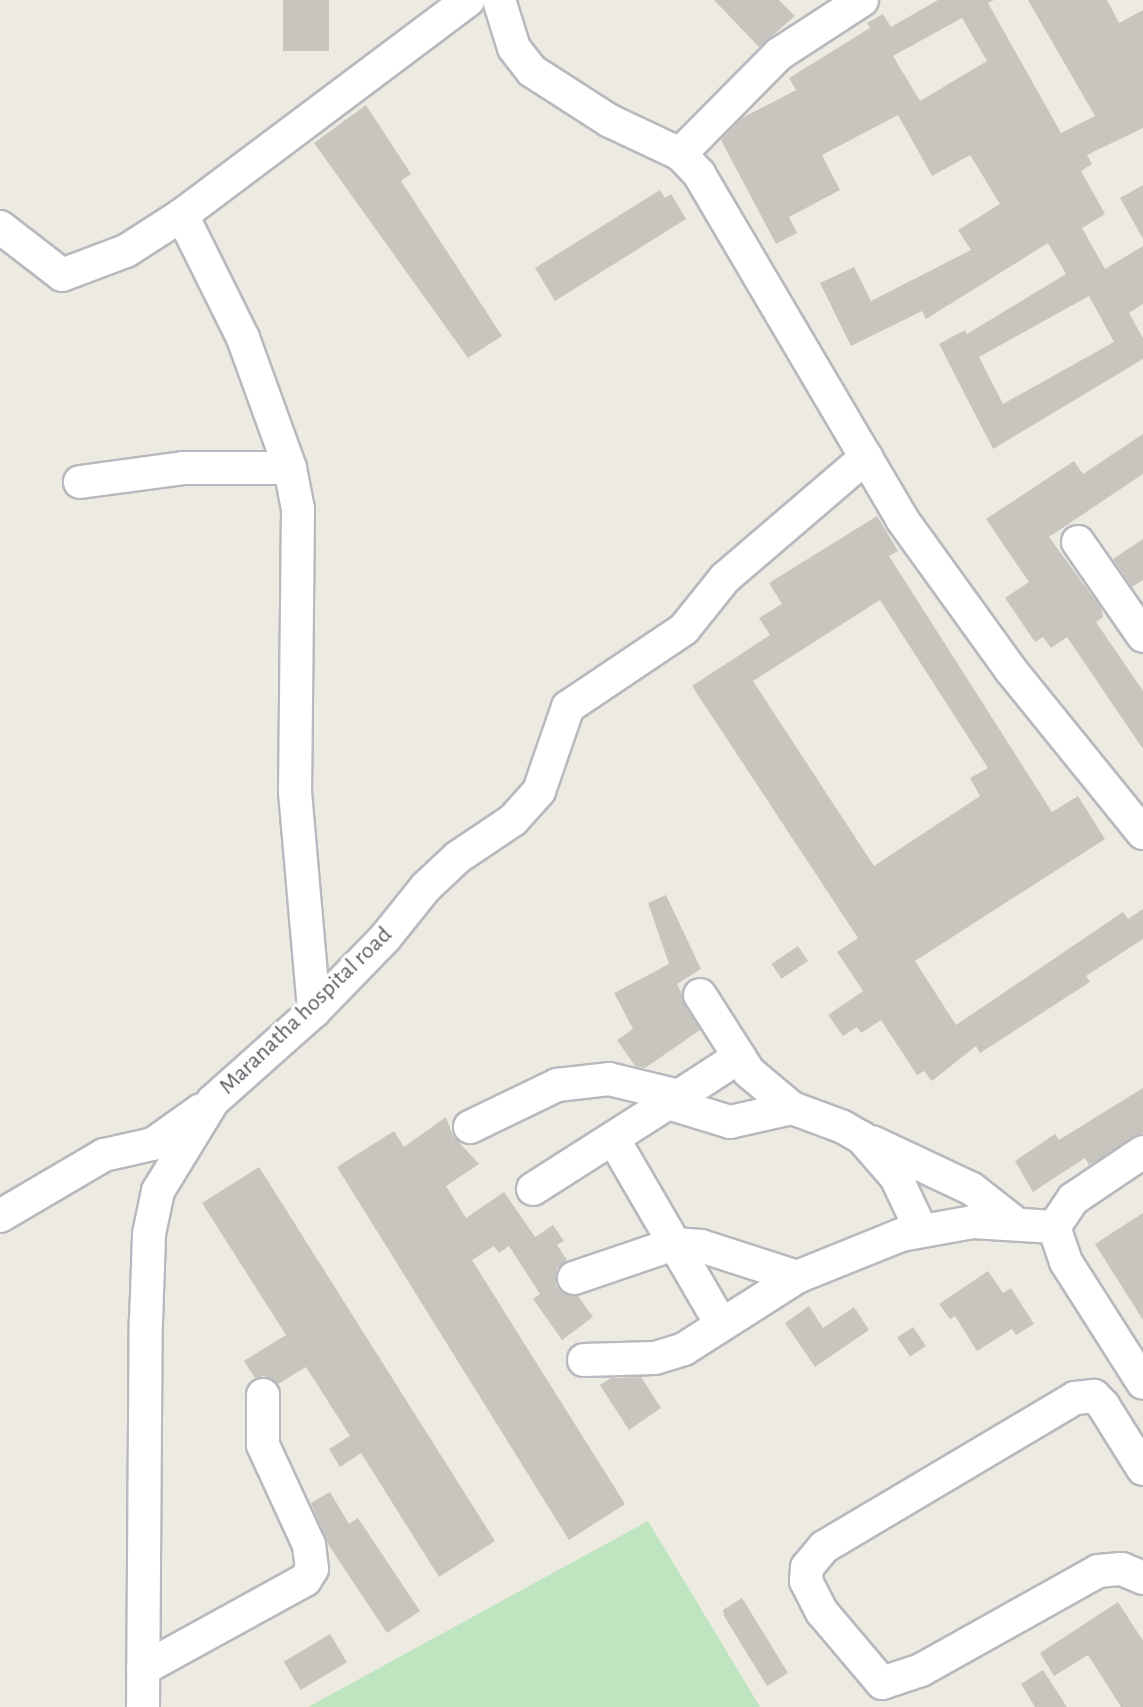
<!DOCTYPE html>
<html>
<head>
<meta charset="utf-8">
<style>
  body { margin:0 }
  #map { position:relative; width:1143px; height:1707px; overflow:hidden; background:#edebe1; font-family:"Alegreya Sans",sans-serif }
  div>[style] { position:absolute }
  .green>* { inset:0; background:#bee4c0 }
  .building>* { inset:0; background:#c8c5bf; transform-origin:0 0 }
  .roads { filter:drop-shadow(2px 0 #b7b9be) drop-shadow(-2px 0 #b7b9be) drop-shadow(0 2px #b7b9be) drop-shadow(0 -2px #b7b9be) }
  .minor>* { height:32px; margin:-16px; padding:0 16px; transform-origin:16px; border-radius:16px; background:#fff }
  span { translate:-50% -50%; white-space:nowrap; text-align:center; line-height:1.15; -webkit-text-stroke:6px #fff; paint-order:stroke }
  .street-label { font-size:24px; color:#5a5d62 }
</style>
</head>
<body>
<div id="map">
  <div class="green">
    <i style="clip-path:polygon(648px 1521px,760px 1707px,308px 1707px)"></i>
  </div>
  <div class="building">
    <i style="left:283px;top:0;width:46px;height:51px"></i>
    <i style="clip-path:polygon(714px 0,779px 0,795px 16px,759px 47px)"></i>
    <i style="clip-path:polygon(evenodd,938px 0,994px 0,988px 3px,1061px 133px,1095px 116px,1028px 0,1107px 0,1119px 23px,1143px 10px,1143px 128px,1087px 155px,1092px 164px,1081px 171px,1105px 214px,1082px 228px,1105px 269px,1143px 246px,1143px 304px,1129px 313px,1143px 338px,1143px 359px,993px 449px,939px 344px,965px 330px,967px 334px,1066px 274px,1048px 243px,926px 319px,922px 311px,851px 346px,820px 283px,854px 267px,871px 301px,971px 250px,958px 230px,1000px 204px,970px 155px,932px 176px,898px 115px,822px 155px,840px 190px,789px 217px,797px 233px,776px 244px,721px 140px,742px 118px,796px 90px,789px 78px,870px 28px,867px 23px,883px 14px,891px 27px,938px 0,962px 18px,987px 61px,920px 101px,893px 56px,962px 18px,938px 0,1089px 296px,1114px 342px,1003px 404px,979px 357px,1089px 296px)"></i>
    <i style="clip-path:polygon(366px 105px,411px 174px,401px 181px,502px 336px,468px 358px,314px 143px)"></i>
    <i style="clip-path:polygon(1143px 185px,1143px 239px,1120px 198px)"></i>
    <i style="clip-path:polygon(660px 190px,665px 198px,671px 194px,686px 219px,555px 301px,535px 268px)"></i>
    <i style="clip-path:polygon(1143px 434px,1143px 474px,1049px 537px,1101px 608px,1103px 617px,1096px 622px,1143px 691px,1143px 749px,1067px 637px,1051px 648px,1043px 637px,1035px 642px,1005px 598px,1029px 582px,986px 519px,1074px 461px,1083px 474px)"></i>
    <i style="clip-path:polygon(evenodd,877px 516px,898px 551px,889px 556px,1052px 812px,1078px 796px,1105px 839px,915px 961px,956px 1025px,1123px 912px,1128px 919px,1143px 909px,1143px 939px,1086px 976px,1090px 982px,980px 1053px,976px 1046px,932px 1081px,924px 1071px,917px 1075px,881px 1020px,861px 1033px,857px 1027px,843px 1036px,828px 1015px,863px 991px,837px 952px,858px 938px,692px 686px,770px 635px,759px 618px,782px 604px,769px 583px,877px 516px,880px 600px,988px 768px,970px 778px,980px 796px,874px 866px,753px 681px,880px 600px)"></i>
    <i style="clip-path:polygon(1143px 539px,1143px 580px,1132px 587px,1113px 559px)"></i>
    <i style="clip-path:polygon(666px 895px,701px 969px,677px 984px,700px 1030px,645px 1068px,635px 1066px,617px 1040px,633px 1029px,614px 993px,669px 964px,648px 903px)"></i>
    <i style="left:798px;top:946px;width:18px;height:32px;rotate:56deg"></i>
    <i style="clip-path:polygon(1143px 1088px,1143px 1133px,1089px 1165px,1085px 1158px,1033px 1192px,1015px 1161px,1055px 1134px,1059px 1140px)"></i>
    <i style="clip-path:polygon(446px 1117px,453px 1136px,479px 1164px,446px 1186px,466px 1218px,504px 1192px,535px 1237px,553px 1225px,564px 1241px,557px 1245px,567px 1260px,557px 1268px,556px 1285px,562px 1293px,578px 1296px,593px 1317px,562px 1340px,533px 1299px,540px 1294px,509px 1246px,499px 1253px,494px 1246px,472px 1260px,625px 1504px,569px 1540px,337px 1167px,394px 1131px,404px 1147px)"></i>
    <i style="clip-path:polygon(259px 1167px,495px 1541px,439px 1577px,361px 1453px,340px 1467px,329px 1449px,350px 1436px,306px 1367px,278px 1384px,264px 1376px,255px 1378px,244px 1361px,286px 1335px,202px 1203px)"></i>
    <i style="clip-path:polygon(1143px 1213px,1143px 1320px,1095px 1244px)"></i>
    <i style="clip-path:polygon(988px 1271px,1003px 1293px,1011px 1288px,1034px 1324px,1016px 1335px,1012px 1329px,977px 1351px,955px 1316px,950px 1319px,939px 1304px)"></i>
    <i style="clip-path:polygon(809px 1306px,823px 1328px,854px 1307px,869px 1330px,815px 1367px,785px 1323px)"></i>
    <i style="left:913px;top:1327px;width:23px;height:19px;rotate:56deg"></i>
    <i style="clip-path:polygon(641px 1377px,661px 1408px,629px 1430px,600px 1385px,611px 1378px)"></i>
    <i style="clip-path:polygon(330px 1492px,349px 1524px,358px 1518px,420px 1611px,387px 1633px,328px 1544px,311px 1503px)"></i>
    <i style="clip-path:polygon(742px 1598px,788px 1673px,767px 1686px,724px 1616px,723px 1610px)"></i>
    <i style="clip-path:polygon(1118px 1602px,1143px 1641px,1143px 1707px,1121px 1707px,1088px 1655px,1054px 1676px,1040px 1653px)"></i>
    <i style="left:330px;top:1634px;width:33px;height:54px;rotate:59deg"></i>
    <i style="clip-path:polygon(1043px 1670px,1067px 1707px,1035px 1707px,1021px 1684px)"></i>
  </div>
  <div class="roads">
    <div class="minor">
      <i style="left:499px;top:0;width:50px;rotate:72.6deg"></i>
      <i style="left:514px;top:48px;width:29px;rotate:52deg"></i>
      <i style="left:532px;top:71px;width:93px;rotate:32.7deg"></i>
      <i style="left:610px;top:121px;width:77px;rotate:25.2deg"></i>
      <i style="left:680px;top:154px;width:28px;rotate:46deg"></i>
      <i style="left:699px;top:174px;width:400px;rotate:59.5deg"></i>
      <i style="left:902px;top:519px;width:185px;rotate:54.2deg"></i>
      <i style="left:1010px;top:669px;width:211px;rotate:51deg"></i>
      <i style="left:680px;top:154px;width:141px;rotate:-45.3deg"></i>
      <i style="left:779px;top:54px;width:99px;rotate:-33deg"></i>
      <i style="left:182px;top:215px;width:137px;rotate:63.6deg"></i>
      <i style="left:243px;top:338px;width:138px;rotate:70.1deg"></i>
      <i style="left:290px;top:468px;width:42px;rotate:79deg"></i>
      <i style="left:298px;top:509px;width:283px;rotate:90.6deg"></i>
      <i style="left:295px;top:792px;width:220px;rotate:85deg"></i>
      <i style="left:0;top:227px;width:78px;rotate:37.7deg"></i>
      <i style="left:62px;top:275px;width:68px;rotate:-20.6deg"></i>
      <i style="left:126px;top:251px;width:67px;rotate:-32.7deg"></i>
      <i style="left:182px;top:215px;width:358px;rotate:-36.9deg"></i>
      <i style="left:80px;top:482px;width:104px;rotate:-7.7deg"></i>
      <i style="left:183px;top:468px;width:107px"></i>
      <i style="left:1078px;top:542px;width:114px;rotate:55.3deg"></i>
      <i style="left:700px;top:995px;width:91px;rotate:57.5deg"></i>
      <i style="left:749px;top:1072px;width:56px;rotate:39.9deg"></i>
      <i style="left:668px;top:1103px;width:65px;rotate:17deg"></i>
      <i style="left:730px;top:1122px;width:64px;rotate:-12.7deg"></i>
      <i style="left:792px;top:1108px;width:54px;rotate:20.4deg"></i>
      <i style="left:843px;top:1127px;width:22px;rotate:30deg"></i>
      <i style="left:862px;top:1138px;width:52px;rotate:48.9deg"></i>
      <i style="left:896px;top:1177px;width:59px;rotate:64.7deg"></i>
      <i style="left:470px;top:1127px;width:97px;rotate:-25.8deg"></i>
      <i style="left:557px;top:1085px;width:52px;rotate:-6.6deg"></i>
      <i style="left:609px;top:1079px;width:72px;rotate:13.7deg"></i>
      <i style="left:679px;top:1096px;width:72px;rotate:-33deg"></i>
      <i style="left:614px;top:1140px;width:211px;rotate:59.8deg"></i>
      <i style="left:872px;top:1142px;width:110px;rotate:25.2deg"></i>
      <i style="left:972px;top:1189px;width:53px;rotate:38.2deg"></i>
      <i style="left:1143px;top:1152px;width:84px;rotate:146.1deg"></i>
      <i style="left:1073px;top:1199px;width:34px;rotate:124deg"></i>
      <i style="left:1054px;top:1227px;width:37px;rotate:71deg"></i>
      <i style="left:1066px;top:1262px;width:143px;rotate:57.5deg"></i>
      <i style="left:533px;top:1189px;width:173px;rotate:-32.5deg"></i>
      <i style="left:0;top:1216px;width:121px;rotate:-30.4deg"></i>
      <i style="left:104px;top:1155px;width:50px;rotate:-12.7deg"></i>
      <i style="left:153px;top:1144px;width:59px;rotate:-35.3deg"></i>
      <i style="left:574px;top:1278px;width:106px;rotate:-18.8deg"></i>
      <i style="left:674px;top:1244px;width:27px;rotate:4deg"></i>
      <i style="left:701px;top:1246px;width:101px;rotate:17.9deg"></i>
      <i style="left:584px;top:1360px;width:71px;rotate:-1.6deg"></i>
      <i style="left:655px;top:1358px;width:30px;rotate:-17deg"></i>
      <i style="left:684px;top:1349px;width:134px;rotate:-32.5deg"></i>
      <i style="left:797px;top:1277px;width:112px;rotate:-22deg"></i>
      <i style="left:901px;top:1235px;width:73px;rotate:-10.2deg"></i>
      <i style="left:973px;top:1222px;width:81px;rotate:3.5deg"></i>
      <i style="left:1143px;top:1469px;width:75px;rotate:-122deg"></i>
      <i style="left:1103px;top:1405px;width:13px;rotate:-135deg"></i>
      <i style="left:1094px;top:1396px;width:19px;rotate:174deg"></i>
      <i style="left:1075px;top:1398px;width:292px;rotate:149.3deg"></i>
      <i style="left:824px;top:1547px;width:26px;rotate:130deg"></i>
      <i style="left:807px;top:1567px;width:14px;rotate:94deg"></i>
      <i style="left:806px;top:1581px;width:35px;rotate:63deg"></i>
      <i style="left:822px;top:1612px;width:93px;rotate:49.8deg"></i>
      <i style="left:882px;top:1683px;width:41px;rotate:-18.4deg"></i>
      <i style="left:921px;top:1670px;width:203px;rotate:-29.2deg"></i>
      <i style="left:1098px;top:1571px;width:24px;rotate:-5deg"></i>
      <i style="left:1122px;top:1569px;width:23px;rotate:23deg"></i>
      <i style="left:143px;top:1669px;width:185px;rotate:-28.8deg"></i>
      <i style="left:305px;top:1580px;width:13px;rotate:-58deg"></i>
      <i style="left:312px;top:1569px;width:24px;rotate:-97deg"></i>
      <i style="left:309px;top:1545px;width:110px;rotate:-114.7deg"></i>
      <i style="left:263px;top:1445px;width:50px;rotate:-90deg"></i>
      <i style="left:143px;top:1707px;width:385px;rotate:-89.6deg"></i>
      <i style="left:146px;top:1322px;width:88px;rotate:-88deg"></i>
      <i style="left:149px;top:1234px;width:44px;rotate:-78.2deg"></i>
      <i style="left:158px;top:1191px;width:105px;rotate:-58.6deg"></i>
      <i style="left:213px;top:1101px;width:135px;rotate:-41.7deg"></i>
      <i style="left:314px;top:1011px;width:102px;rotate:-45.8deg"></i>
      <i style="left:385px;top:938px;width:65px;rotate:-51.2deg"></i>
      <i style="left:426px;top:887px;width:44px;rotate:-43.2deg"></i>
      <i style="left:458px;top:857px;width:66px;rotate:-33.9deg"></i>
      <i style="left:513px;top:820px;width:39px;rotate:-48deg"></i>
      <i style="left:539px;top:791px;width:89px;rotate:-71deg"></i>
      <i style="left:568px;top:707px;width:140px;rotate:-33.9deg"></i>
      <i style="left:684px;top:629px;width:65px;rotate:-51.2deg"></i>
      <i style="left:725px;top:578px;width:186px;rotate:-40.6deg"></i>
    </div>
  </div>
  <div class="street-label">
    <span style="left:306px;top:1011px;rotate:-44deg">Maranatha hospital road</span>
  </div>
</div>
</body>
</html>
